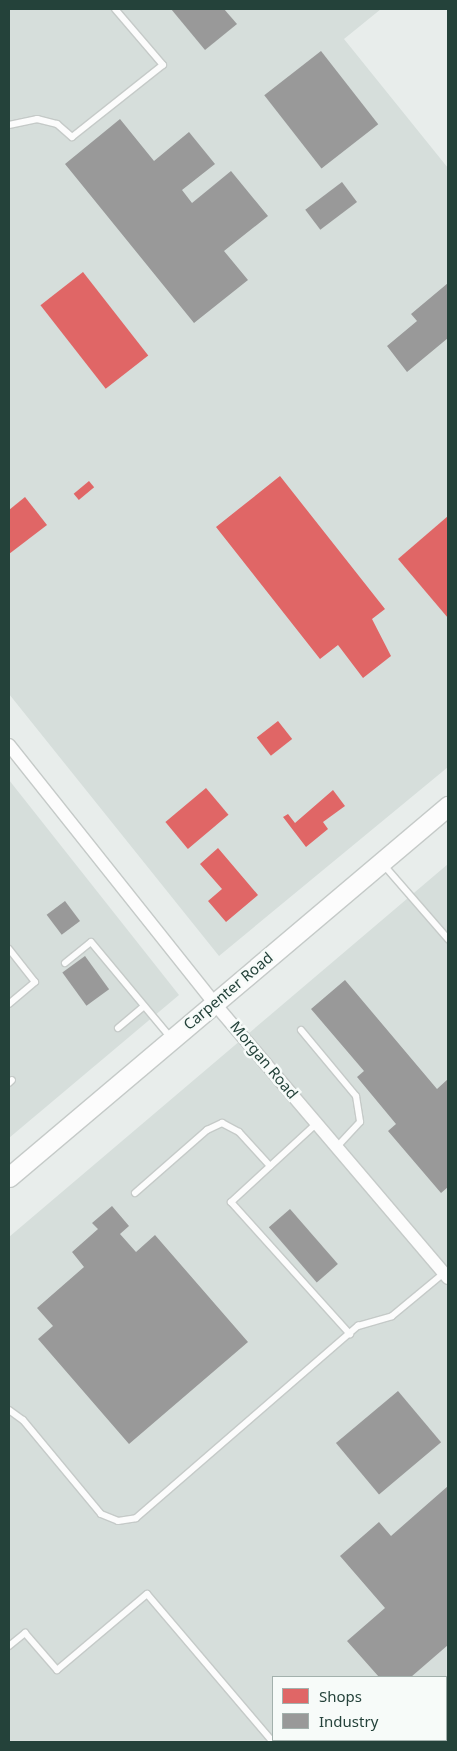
<!DOCTYPE html>
<html>
<head>
<meta charset="utf-8">
<style>
  body { margin:0 }
  #map { position:relative; width:457px; height:1751px; overflow:hidden; background:#e8edeb; font-family:"Noto Sans",sans-serif }
  div>[style] { position:absolute }
  .built>* { inset:0; background:#d6dedb }
  .shops>* { inset:0; background:#e06666; transform-origin:0 0 }
  .industry>* { inset:0; background:#999; transform-origin:0 0 }
  .roads { filter:drop-shadow(1px 0 #c5cac8) drop-shadow(-1px 0 #c5cac8) drop-shadow(0 1px #c5cac8) drop-shadow(0 -1px #c5cac8) }
  .service>* { height:6px; margin:-3px; padding:0 3px; transform-origin:3px; border-radius:3px; background:#fcfcfc }
  .minor>* { height:12px; margin:-6px; padding:0 6px; transform-origin:6px; border-radius:6px; background:#fcfcfc }
  .secondary>* { height:19px; margin:-9.5px; padding:0 9.5px; transform-origin:9.5px; border-radius:9.5px; background:#fcfcfc }
  span { translate:-50% -50%; white-space:nowrap; text-align:center; line-height:1.15; -webkit-text-stroke:5px #f7fbf9; paint-order:stroke }
  .street-label { font-size:15px; color:#24423a }
  .frame { position:absolute; inset:0; border:10px solid #24423a; pointer-events:none }
  .legend { position:absolute; left:272px; top:1676px; width:175px; height:65px; box-sizing:border-box; background:#f7fbf9; border:1px solid #a3b1ad; margin:0; padding:6px 9px; list-style:none; font-size:15px; color:#24423a }
  .legend li { display:flex; align-items:center; gap:10px; height:25px }
  .legend b { width:25px; border:1px solid #a3b1ad }
</style>
</head>
<body>
<div id="map">
  <div class="built">
    <i style="clip-path:polygon(9px 9px,381px 9px,344px 39px,448px 168px,448px 767px,219px 956px,9px 694px)"></i>
    <i style="clip-path:polygon(9px 780px,179px 995px,9px 1138px)"></i>
    <i style="clip-path:polygon(evenodd,448px 864px,448px 1742px,9px 1742px,9px 1237px,448px 864px,273px 1677px,446px 1677px,446px 1740px,273px 1740px,273px 1677px)"></i>
  </div>
  <div class="shops">
    <i style="left:83px;top:272px;width:106px;height:54px;rotate:52deg"></i>
    <i style="clip-path:polygon(280px 476px,385px 609px,372px 619px,391px 656px,363px 678px,338px 645px,320px 659px,216px 527px)"></i>
    <i style="left:89px;top:481px;width:8px;height:20px;rotate:50deg"></i>
    <i style="clip-path:polygon(25px 497px,47px 525px,9px 554px,9px 510px)"></i>
    <i style="clip-path:polygon(448px 516px,448px 618px,398px 559px)"></i>
    <i style="left:278px;top:721px;width:23px;height:27px;rotate:52deg"></i>
    <i style="left:206px;top:788px;width:35px;height:53px;rotate:50deg"></i>
    <i style="clip-path:polygon(333px 790px,345px 806px,323px 822px,328px 829px,306px 847px,283px 817px,288px 814px,295px 823px)"></i>
    <i style="clip-path:polygon(218px 848px,258px 895px,226px 922px,208px 901px,222px 889px,200px 864px)"></i>
  </div>
  <div class="industry">
    <i style="clip-path:polygon(171px 9px,224px 9px,237px 24px,205px 50px)"></i>
    <i style="left:321px;top:51px;width:93px;height:72px;rotate:52deg"></i>
    <i style="clip-path:polygon(120px 119px,154px 161px,189px 132px,215px 164px,182px 190px,192px 203px,231px 171px,268px 216px,224px 251px,248px 280px,194px 323px,65px 164px)"></i>
    <i style="left:342px;top:182px;width:25px;height:46px;rotate:53deg"></i>
    <i style="clip-path:polygon(448px 283px,448px 338px,407px 372px,387px 346px,417px 321px,411px 314px)"></i>
    <i style="left:65px;top:901px;width:25px;height:23px;rotate:53deg"></i>
    <i style="left:85px;top:956px;width:41px;height:28px;rotate:54deg"></i>
    <i style="clip-path:polygon(345px 980px,437px 1089px,448px 1079px,448px 1187px,441px 1193px,388px 1131px,396px 1124px,357px 1077px,364px 1071px,311px 1009px)"></i>
    <i style="clip-path:polygon(112px 1206px,129px 1226px,120px 1234px,136px 1252px,155px 1235px,248px 1342px,129px 1444px,38px 1339px,53px 1326px,37px 1308px,84px 1267px,72px 1252px,98px 1229px,92px 1223px)"></i>
    <i style="left:290px;top:1209px;width:73px;height:28px;rotate:49deg"></i>
    <i style="left:398px;top:1391px;width:67px;height:81px;rotate:50deg"></i>
    <i style="clip-path:polygon(448px 1486px,448px 1645px,411px 1677px,379px 1677px,347px 1641px,385px 1608px,340px 1556px,379px 1522px,391px 1536px)"></i>
  </div>
  <div class="roads">
    <div class="service">
      <i style="left:9px;top:125px;width:29px;rotate:-12deg"></i>
      <i style="left:37px;top:119px;width:21px;rotate:14deg"></i>
      <i style="left:57px;top:124px;width:20px;rotate:41deg"></i>
      <i style="left:72px;top:137px;width:116px;rotate:-38.4deg"></i>
      <i style="left:163px;top:65px;width:74px;rotate:-130.6deg"></i>
      <i style="left:382px;top:863px;width:101px;rotate:49deg"></i>
      <i style="left:9px;top:949px;width:42px;rotate:51.8deg"></i>
      <i style="left:35px;top:982px;width:34px;rotate:140deg"></i>
      <i style="left:65px;top:963px;width:33px;rotate:-39deg"></i>
      <i style="left:91px;top:942px;width:125px;rotate:50.2deg"></i>
      <i style="left:118px;top:1028px;width:34px;rotate:-40deg"></i>
      <i style="left:301px;top:1030px;width:86px;rotate:50.2deg"></i>
      <i style="left:356px;top:1096px;width:26px;rotate:81deg"></i>
      <i style="left:360px;top:1122px;width:34px;rotate:133deg"></i>
      <i style="left:9px;top:1083px;width:4px;rotate:-45deg"></i>
      <i style="left:317px;top:1123px;width:117px;rotate:137.4deg"></i>
      <i style="left:231px;top:1202px;width:178px;rotate:48deg"></i>
      <i style="left:135px;top:1193px;width:96px;rotate:-41.2deg"></i>
      <i style="left:207px;top:1130px;width:17px;rotate:-25deg"></i>
      <i style="left:222px;top:1123px;width:19px;rotate:28deg"></i>
      <i style="left:239px;top:1132px;width:46px;rotate:47.6deg"></i>
      <i style="left:9px;top:1410px;width:17px;rotate:36deg"></i>
      <i style="left:23px;top:1420px;width:122px;rotate:50.3deg"></i>
      <i style="left:101px;top:1514px;width:18px;rotate:22deg"></i>
      <i style="left:118px;top:1521px;width:18px;rotate:-9deg"></i>
      <i style="left:136px;top:1518px;width:294px;rotate:-40.9deg"></i>
      <i style="left:358px;top:1326px;width:35px;rotate:-16deg"></i>
      <i style="left:392px;top:1316px;width:67px;rotate:-39.6deg"></i>
      <i style="left:9px;top:1646px;width:21px;rotate:-39deg"></i>
      <i style="left:25px;top:1633px;width:49px;rotate:49.1deg"></i>
      <i style="left:57px;top:1670px;width:118px;rotate:-40.2deg"></i>
      <i style="left:147px;top:1594px;width:194px;rotate:49.6deg"></i>
    </div>
    <div class="minor">
      <i style="left:9px;top:745px;width:330px;rotate:51.5deg"></i>
      <i style="left:214px;top:1003px;width:361px;rotate:49.6deg"></i>
    </div>
    <div class="secondary">
      <i style="left:9px;top:1177px;width:575px;rotate:-40.2deg"></i>
    </div>
  </div>
  <div class="street-label">
    <span style="left:228px;top:991px;rotate:-40deg">Carpenter Road</span>
    <span style="left:264px;top:1060px;rotate:50deg">Morgan Road</span>
  </div>
  <div class="frame"></div>
  <ul class="legend">
  <li><b style="height:14px;background:#e06666"></b>Shops</li>
  <li><b style="height:14px;background:#999"></b>Industry</li>
  </ul>
</div>
</body>
</html>
